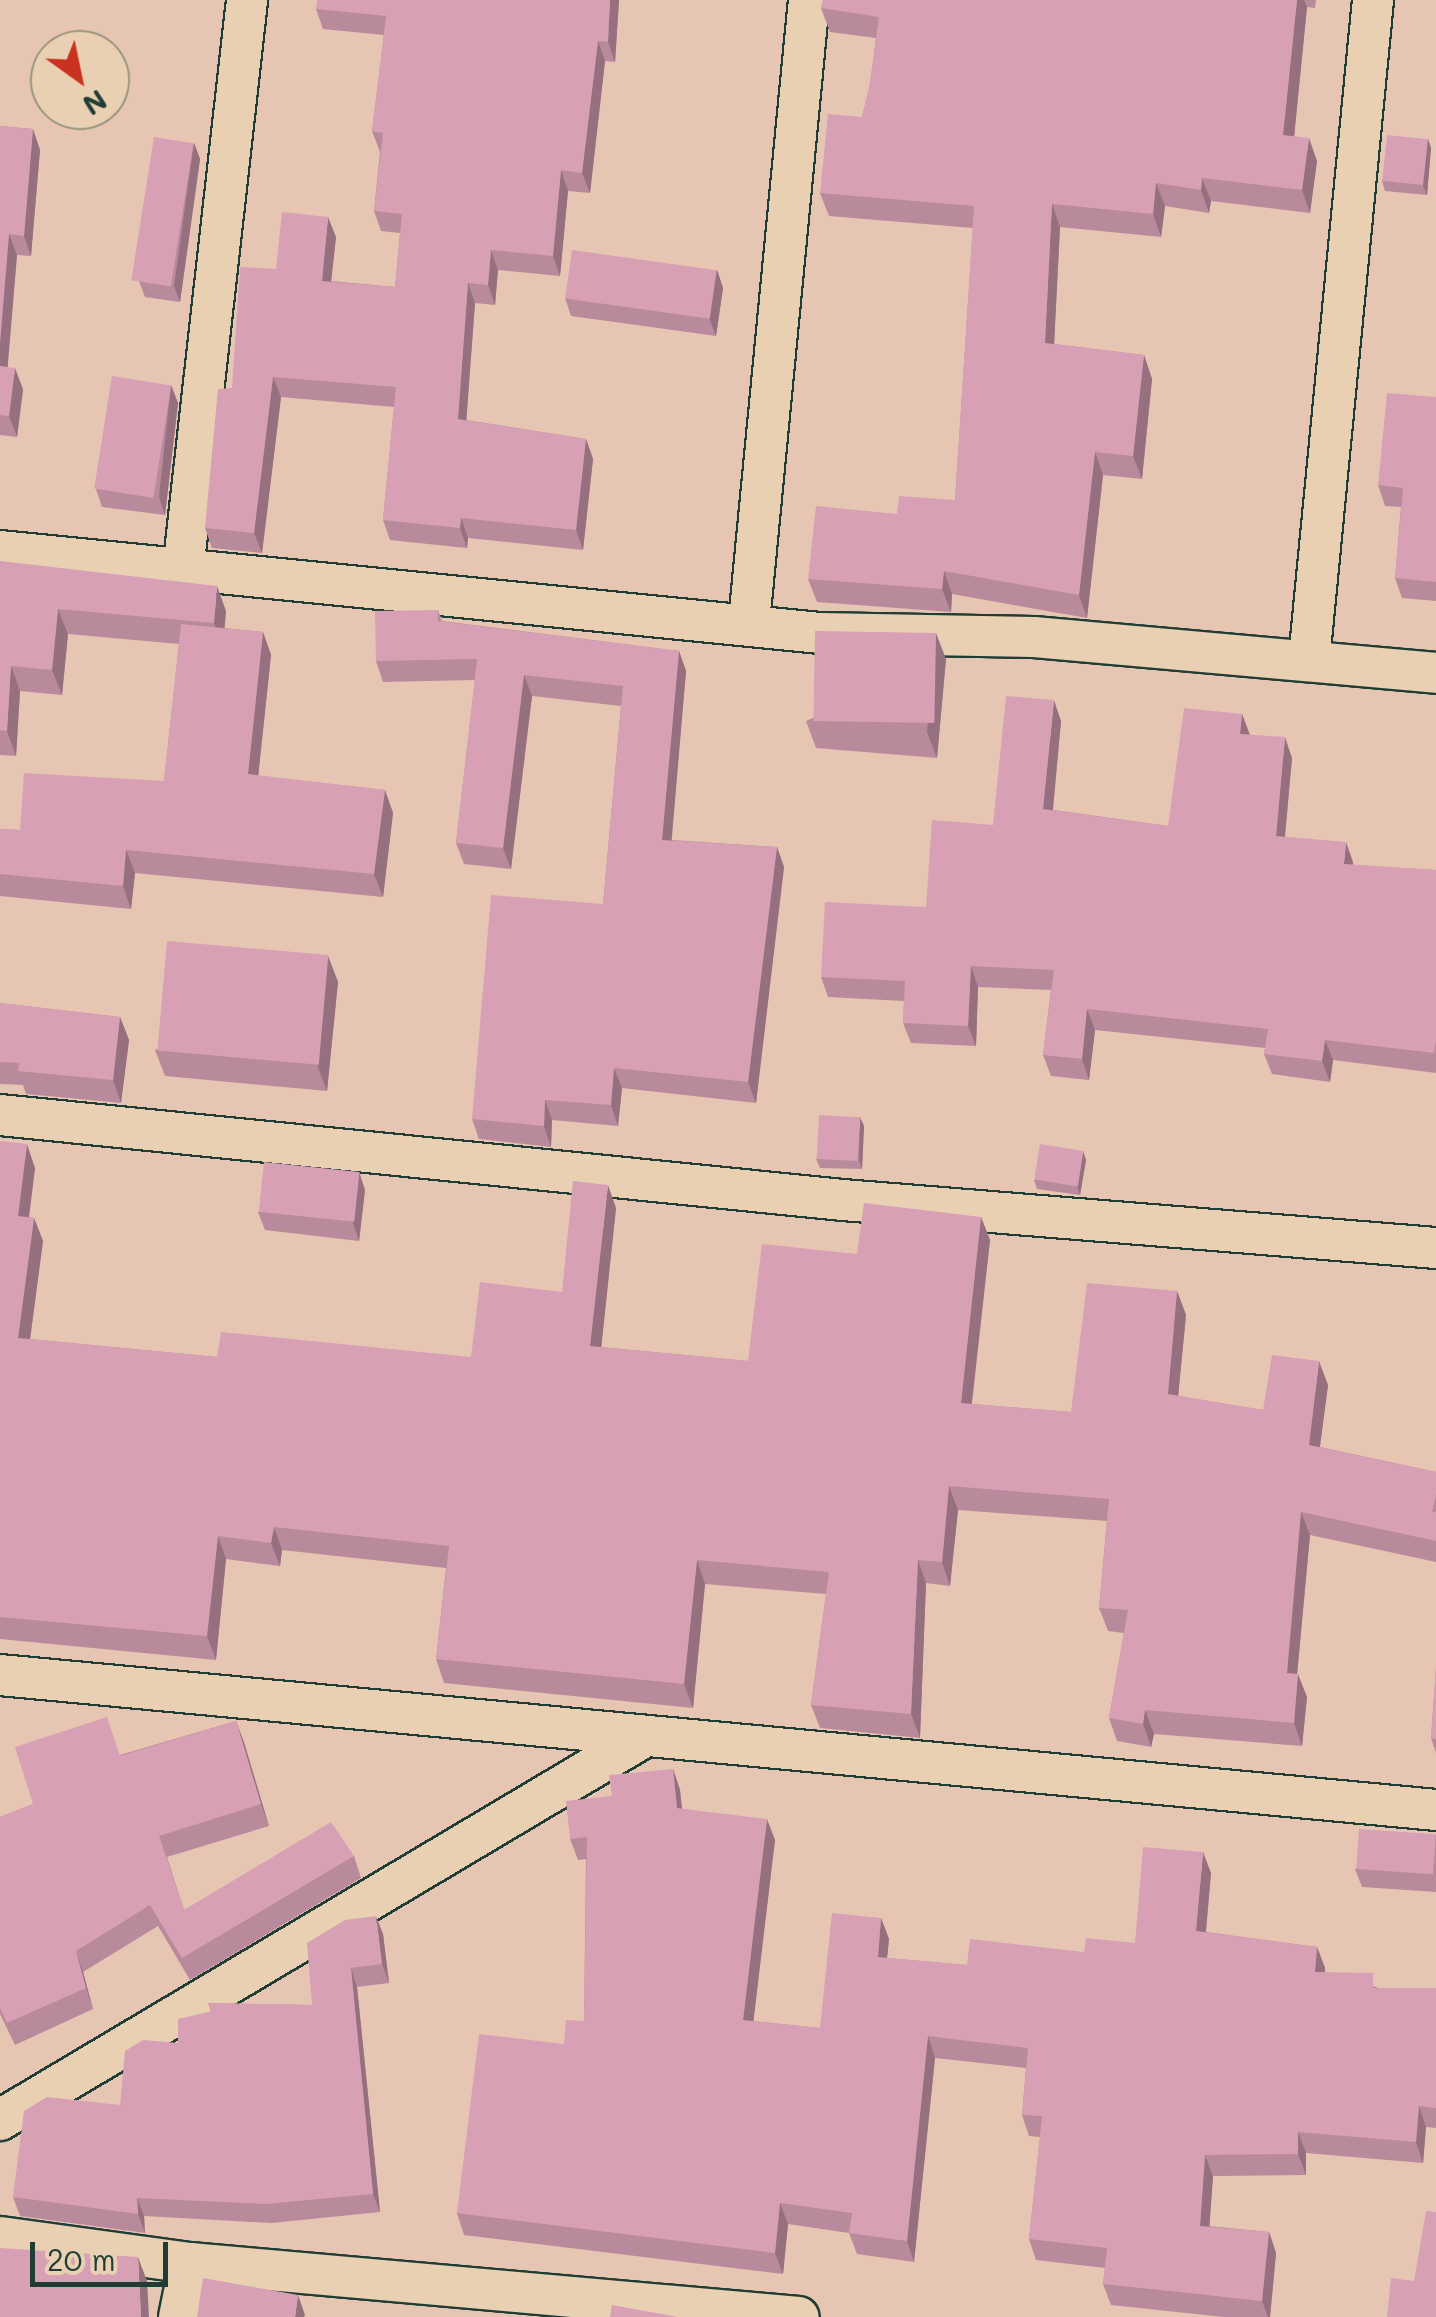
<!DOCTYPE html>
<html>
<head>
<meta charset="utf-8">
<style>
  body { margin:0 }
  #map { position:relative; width:1436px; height:2317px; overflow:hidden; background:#e6c6b3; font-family:Mali,sans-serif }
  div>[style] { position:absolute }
  .roads { filter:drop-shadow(2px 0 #1f3d34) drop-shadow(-2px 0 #1f3d34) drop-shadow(0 2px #1f3d34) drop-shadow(0 -2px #1f3d34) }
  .street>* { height:40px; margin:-20px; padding:0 20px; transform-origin:20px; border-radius:20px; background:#ead0b2 }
  .wall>* { inset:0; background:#b98a9c }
  .shaded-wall>* { inset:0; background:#96707f }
  .building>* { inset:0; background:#d7a0b5; transform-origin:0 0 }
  span { translate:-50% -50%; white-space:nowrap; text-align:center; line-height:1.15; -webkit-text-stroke:8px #ead0b2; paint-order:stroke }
  .north { position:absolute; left:30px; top:30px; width:100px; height:100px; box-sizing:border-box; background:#ead0b2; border:2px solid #999580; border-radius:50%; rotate:147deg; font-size:28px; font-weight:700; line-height:40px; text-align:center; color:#1f3d34 }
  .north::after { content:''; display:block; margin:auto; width:35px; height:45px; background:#c8321e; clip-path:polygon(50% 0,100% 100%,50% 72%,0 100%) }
  .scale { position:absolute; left:30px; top:2242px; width:138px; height:45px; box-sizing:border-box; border:5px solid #1f3d34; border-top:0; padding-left:12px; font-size:30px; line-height:35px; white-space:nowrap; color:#1f3d34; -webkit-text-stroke:8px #ead0b2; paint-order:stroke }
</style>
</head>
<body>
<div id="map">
  <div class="roads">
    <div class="street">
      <i style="left:0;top:551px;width:824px;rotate:5.71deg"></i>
      <i style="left:820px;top:633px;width:214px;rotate:1.1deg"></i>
      <i style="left:1034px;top:637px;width:404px;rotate:5.1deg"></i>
      <i style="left:183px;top:570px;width:574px;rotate:-83.59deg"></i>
      <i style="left:749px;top:622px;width:625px;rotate:-84.49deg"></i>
      <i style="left:1309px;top:660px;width:663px;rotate:-84.46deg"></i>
      <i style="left:0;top:1115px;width:847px;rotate:5.76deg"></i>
      <i style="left:843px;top:1200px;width:595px;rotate:4.63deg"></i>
      <i style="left:0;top:1675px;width:1442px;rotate:5.37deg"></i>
      <i style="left:0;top:2120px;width:743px;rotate:-30.74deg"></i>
      <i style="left:0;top:2237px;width:192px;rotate:7.8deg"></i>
      <i style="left:190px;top:2263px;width:611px;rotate:5.07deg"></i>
      <i style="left:179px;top:2317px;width:55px;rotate:-78.5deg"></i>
    </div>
  </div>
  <div class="wall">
    <i style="clip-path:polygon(619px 0,615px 62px,605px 61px,590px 193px,568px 191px,560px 276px,498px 270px,495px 305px,475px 303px,466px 420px,586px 439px,593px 459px,583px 550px,468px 538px,467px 548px,390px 540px,383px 520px,394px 407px,281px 397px,262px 553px,212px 548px,205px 528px,232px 388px,276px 269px,336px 237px,331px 281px,395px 287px,400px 233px,381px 231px,374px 211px,380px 152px,372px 131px,384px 35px,323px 29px,316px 9px)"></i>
    <i style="clip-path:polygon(823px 0,1316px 0,1315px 8px,1307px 7px,1294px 136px,1317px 161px,1310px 213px,1211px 201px,1209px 213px,1165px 206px,1161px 237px,1060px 227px,1054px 344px,1144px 355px,1152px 379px,1142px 479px,1103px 475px,1087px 618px,952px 594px,951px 612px,817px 602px,808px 579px,897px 514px,955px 500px,973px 228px,829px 216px,820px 193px,862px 117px,870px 84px,876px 38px,830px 32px,821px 8px)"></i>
    <i style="clip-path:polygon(0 126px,33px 129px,40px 150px,31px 256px,17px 255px,7px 367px,23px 389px,17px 437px,0 435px)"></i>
    <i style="clip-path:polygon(1428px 139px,1431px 148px,1427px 195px,1385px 191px,1382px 181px)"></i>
    <i style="clip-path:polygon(194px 143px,200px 159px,180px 302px,145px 297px,139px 281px)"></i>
    <i style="clip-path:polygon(717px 270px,723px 288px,716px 336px,571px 316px,565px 298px)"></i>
    <i style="clip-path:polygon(171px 385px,178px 403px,165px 515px,102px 507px,96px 489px)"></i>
    <i style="clip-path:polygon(1436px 397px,1436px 601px,1402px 598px,1395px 578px,1401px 507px,1385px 506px,1378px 485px)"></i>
    <i style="clip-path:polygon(0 561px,226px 611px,224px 628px,263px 632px,271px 655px,258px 776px,385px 790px,393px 813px,383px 897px,135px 873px,131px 909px,0 896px,0 829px,20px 830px,164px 781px,179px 644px,68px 634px,62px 695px,20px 691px,16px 756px,0 755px)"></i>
    <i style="clip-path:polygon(438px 610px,442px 621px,679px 651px,686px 671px,671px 840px,777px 847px,784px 867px,756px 1103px,622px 1088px,618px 1126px,552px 1120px,551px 1147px,479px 1139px,472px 1119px,603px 904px,621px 706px,532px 696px,511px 869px,464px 864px,456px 843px,475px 680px,383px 682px,376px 661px)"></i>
    <i style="clip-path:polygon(946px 659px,937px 758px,816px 748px,806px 721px)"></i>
    <i style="clip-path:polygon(1242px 714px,1249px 734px,1292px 758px,1285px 837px,1353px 862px,1353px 865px,1436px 870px,1436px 1073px,1333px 1060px,1330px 1082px,1272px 1074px,1264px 1054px,1265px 1048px,1095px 1030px,1089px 1080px,1051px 1076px,1043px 1055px,1051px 990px,978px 987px,976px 1046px,911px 1043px,903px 1023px,904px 1001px,828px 997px,821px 977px,926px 907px,993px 825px,1061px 721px,1053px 810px,1168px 826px)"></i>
    <i style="clip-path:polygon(328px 956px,338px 982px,327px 1091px,165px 1076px,155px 1050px)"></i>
    <i style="clip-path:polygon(0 1003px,120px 1017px,129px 1040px,121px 1103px,26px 1094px,23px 1085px,0 1084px)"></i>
    <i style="clip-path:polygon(864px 1126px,862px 1169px,820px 1168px,816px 1159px)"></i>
    <i style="clip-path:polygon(0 1141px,35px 1168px,29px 1217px,34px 1218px,43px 1241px,30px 1339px,217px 1357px,471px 1357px,562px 1292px,616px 1208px,601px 1347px,748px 1361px,857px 1254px,981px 1217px,990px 1240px,972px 1404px,1071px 1412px,1177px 1291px,1186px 1315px,1178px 1396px,1263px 1410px,1328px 1385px,1320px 1447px,1436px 1472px,1436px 1562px,1310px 1535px,1297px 1674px,1307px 1697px,1302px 1746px,1154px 1734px,1151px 1747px,1117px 1741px,1109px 1718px,1124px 1633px,1108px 1631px,1099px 1608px,1107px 1521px,958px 1510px,950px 1586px,926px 1583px,920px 1738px,820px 1728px,811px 1705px,826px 1594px,705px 1584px,693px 1708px,444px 1683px,436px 1659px,446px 1568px,282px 1550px,280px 1566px,226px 1559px,216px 1660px,0 1639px)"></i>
    <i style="clip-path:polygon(1083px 1151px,1086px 1160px,1080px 1195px,1037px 1189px,1034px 1180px)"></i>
    <i style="clip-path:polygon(359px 1172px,365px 1190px,359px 1241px,265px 1230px,258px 1212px)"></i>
    <i style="clip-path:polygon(1436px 1668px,1436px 1753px,1431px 1738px)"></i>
    <i style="clip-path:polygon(236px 1721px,269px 1826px,167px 1857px,184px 1910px,354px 1856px,361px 1878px,190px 1980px,158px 1926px,83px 1972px,93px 2009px,15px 2045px,0 2014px,0 1817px,33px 1804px,120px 1755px)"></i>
    <i style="clip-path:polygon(673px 1769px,680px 1790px,682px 1809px,775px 1840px,753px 2021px,820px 2028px,881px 1918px,889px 1939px,887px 1958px,967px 1965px,1084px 1952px,1135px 1943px,1211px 1873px,1206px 1932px,1317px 1947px,1325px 1968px,1325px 1972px,1379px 1988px,1436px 1988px,1436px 2128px,1426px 2127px,1423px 2163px,1306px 2153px,1306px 2175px,1213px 2176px,1209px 2226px,1269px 2232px,1276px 2253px,1270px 2317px,1224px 2317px,1111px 2305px,1103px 2284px,1105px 2268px,1036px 2260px,1029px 2239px,1040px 2137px,1029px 2136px,1022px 2115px,1026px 2068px,935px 2058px,914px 2262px,857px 2254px,849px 2233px,788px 2224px,783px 2274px,464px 2235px,457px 2213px,564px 2044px,584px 2021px,586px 1859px,578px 1860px,570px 1839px,612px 1796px)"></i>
    <i style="clip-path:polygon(1436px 1835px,1436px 1892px,1362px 1887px,1355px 1869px)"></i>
    <i style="clip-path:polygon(383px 1934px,389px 1983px,357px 1987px,380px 2212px,272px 2223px,144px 2216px,145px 2233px,20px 2216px,13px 2197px,120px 2105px,178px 2043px,211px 2011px,208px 2003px,312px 2005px)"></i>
  </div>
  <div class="shaded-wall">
    <i style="clip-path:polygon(610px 0,619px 0,615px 62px,608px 42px)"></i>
    <i style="clip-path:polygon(1297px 0,1304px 0,1307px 7px,1292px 158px,1283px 135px)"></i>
    <i style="clip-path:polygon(598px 41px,605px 61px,590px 193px,582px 173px)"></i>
    <i style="clip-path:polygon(33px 129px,40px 150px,31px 256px,24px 236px)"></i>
    <i style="clip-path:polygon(1309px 138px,1317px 161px,1310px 213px,1302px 190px)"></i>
    <i style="clip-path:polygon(1428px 139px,1431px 148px,1427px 195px,1423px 186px)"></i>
    <i style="clip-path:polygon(194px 143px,200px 159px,180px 302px,174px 286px)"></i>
    <i style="clip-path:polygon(561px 170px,568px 191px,560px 276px,553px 256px)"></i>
    <i style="clip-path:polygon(1202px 178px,1211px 201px,1209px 213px,1201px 190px)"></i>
    <i style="clip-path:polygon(1156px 183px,1165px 206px,1161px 237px,1153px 214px)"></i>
    <i style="clip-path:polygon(1052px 204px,1060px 227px,1053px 366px,1045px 343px)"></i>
    <i style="clip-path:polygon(328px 217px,336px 237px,329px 301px,322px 281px)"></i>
    <i style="clip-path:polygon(9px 234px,17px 255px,6px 387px,0 372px,0 343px)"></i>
    <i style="clip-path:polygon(491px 250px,498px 270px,495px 305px,488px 285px)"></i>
    <i style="clip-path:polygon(717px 270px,723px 288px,716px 336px,709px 318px)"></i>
    <i style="clip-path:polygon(468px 283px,475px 303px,465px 439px,458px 419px)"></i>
    <i style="clip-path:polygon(1144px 355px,1152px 379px,1142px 479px,1133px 456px)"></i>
    <i style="clip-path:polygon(15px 368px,23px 389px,17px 437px,9px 416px)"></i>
    <i style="clip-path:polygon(273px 377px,281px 397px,262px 553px,254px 533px)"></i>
    <i style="clip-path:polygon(171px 385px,178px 403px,165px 515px,159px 497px)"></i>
    <i style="clip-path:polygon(586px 439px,593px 459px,583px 550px,576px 530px)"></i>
    <i style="clip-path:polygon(1095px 452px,1103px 475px,1087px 618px,1079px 595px)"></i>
    <i style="clip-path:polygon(461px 518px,468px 538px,467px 548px,460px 528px)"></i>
    <i style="clip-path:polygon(944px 571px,952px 594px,951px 612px,942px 589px)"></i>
    <i style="clip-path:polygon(217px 586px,226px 611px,223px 648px,214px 623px)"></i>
    <i style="clip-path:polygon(58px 609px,68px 634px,62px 695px,52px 670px)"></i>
    <i style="clip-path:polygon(263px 632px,271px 655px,256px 797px,248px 774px)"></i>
    <i style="clip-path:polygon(936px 633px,946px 659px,937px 758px,927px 732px)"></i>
    <i style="clip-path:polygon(679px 651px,686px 671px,670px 860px,662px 840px)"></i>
    <i style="clip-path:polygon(11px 666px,20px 691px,16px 756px,7px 731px)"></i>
    <i style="clip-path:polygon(524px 675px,532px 696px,511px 869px,503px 848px)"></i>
    <i style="clip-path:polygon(1054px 700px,1061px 721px,1051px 829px,1043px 809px)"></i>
    <i style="clip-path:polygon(1242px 714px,1250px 735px,1240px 734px)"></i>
    <i style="clip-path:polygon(1285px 737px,1292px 758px,1283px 856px,1276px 836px)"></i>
    <i style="clip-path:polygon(385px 790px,393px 813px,383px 897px,374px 874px)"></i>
    <i style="clip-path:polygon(1346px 842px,1353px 862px,1351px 885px,1344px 864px)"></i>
    <i style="clip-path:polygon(777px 847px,784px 867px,756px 1103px,748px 1082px)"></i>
    <i style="clip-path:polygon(126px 850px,135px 873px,131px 909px,123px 886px)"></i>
    <i style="clip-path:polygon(328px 956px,338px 982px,327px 1091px,317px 1065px)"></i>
    <i style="clip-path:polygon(971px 966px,978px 987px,976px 1046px,968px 1026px)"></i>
    <i style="clip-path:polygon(1087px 1009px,1095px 1030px,1089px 1080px,1082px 1059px)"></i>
    <i style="clip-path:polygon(120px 1017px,129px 1040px,121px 1103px,113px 1080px)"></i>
    <i style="clip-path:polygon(1325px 1040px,1333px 1060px,1330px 1082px,1322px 1061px)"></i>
    <i style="clip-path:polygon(614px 1068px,622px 1088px,618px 1126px,611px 1105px)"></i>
    <i style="clip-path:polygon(545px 1100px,552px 1120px,551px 1147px,544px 1126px)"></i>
    <i style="clip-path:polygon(860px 1117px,864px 1126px,862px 1169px,859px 1160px)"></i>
    <i style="clip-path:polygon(27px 1144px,35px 1168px,26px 1240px,18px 1216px)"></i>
    <i style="clip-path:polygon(1083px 1151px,1086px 1160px,1080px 1195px,1077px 1186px)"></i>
    <i style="clip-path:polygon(359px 1172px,365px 1190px,359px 1241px,353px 1223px)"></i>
    <i style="clip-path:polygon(608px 1185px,616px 1208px,599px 1369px,590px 1346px)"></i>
    <i style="clip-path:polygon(981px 1217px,990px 1240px,969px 1426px,961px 1403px)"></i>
    <i style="clip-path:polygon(34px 1218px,43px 1241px,27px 1362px,18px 1338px)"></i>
    <i style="clip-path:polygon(1177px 1291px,1186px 1315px,1176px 1418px,1168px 1394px)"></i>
    <i style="clip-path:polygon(1319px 1361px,1328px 1385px,1317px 1468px,1309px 1445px)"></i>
    <i style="clip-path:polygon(949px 1486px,958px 1510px,950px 1586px,942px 1562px)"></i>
    <i style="clip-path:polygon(1301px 1512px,1310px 1535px,1295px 1697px,1287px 1673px)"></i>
    <i style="clip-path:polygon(274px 1527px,282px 1550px,280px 1566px,271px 1543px)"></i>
    <i style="clip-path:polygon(218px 1536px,226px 1559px,216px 1660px,207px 1636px)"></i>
    <i style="clip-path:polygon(697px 1560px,705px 1584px,693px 1708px,684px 1684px)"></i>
    <i style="clip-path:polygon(918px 1560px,926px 1583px,920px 1738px,911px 1714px)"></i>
    <i style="clip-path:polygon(1298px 1674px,1307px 1697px,1302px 1746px,1294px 1723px)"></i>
    <i style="clip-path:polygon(1145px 1710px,1154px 1734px,1151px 1747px,1143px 1724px)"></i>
    <i style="clip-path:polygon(236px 1721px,244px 1742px,269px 1826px,261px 1804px)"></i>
    <i style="clip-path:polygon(673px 1769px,680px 1790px,684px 1829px,677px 1808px)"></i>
    <i style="clip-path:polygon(767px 1819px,775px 1840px,751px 2042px,743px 2020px)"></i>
    <i style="clip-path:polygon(1203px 1852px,1211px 1873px,1204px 1952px,1196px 1931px)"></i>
    <i style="clip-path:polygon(376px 1916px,383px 1934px,389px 1983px,382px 1964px)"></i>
    <i style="clip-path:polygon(881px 1918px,889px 1939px,885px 1978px,878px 1957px)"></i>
    <i style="clip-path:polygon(1317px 1947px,1325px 1968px,1323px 1993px,1315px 1972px)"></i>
    <i style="clip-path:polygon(76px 1951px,83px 1972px,93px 2009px,86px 1988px)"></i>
    <i style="clip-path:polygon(351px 1968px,357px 1987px,380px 2212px,373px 2194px)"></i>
    <i style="clip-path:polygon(928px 2036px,935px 2058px,914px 2262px,907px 2241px)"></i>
    <i style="clip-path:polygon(1419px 2106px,1426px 2127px,1423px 2163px,1416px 2142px)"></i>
    <i style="clip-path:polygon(1298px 2132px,1306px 2153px,1306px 2175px,1298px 2154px)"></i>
    <i style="clip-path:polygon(1205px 2155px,1213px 2176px,1208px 2247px,1200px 2226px)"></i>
    <i style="clip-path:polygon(137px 2198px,144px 2216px,145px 2233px,138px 2214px)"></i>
    <i style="clip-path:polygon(780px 2203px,788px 2224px,783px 2274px,775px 2253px)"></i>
    <i style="clip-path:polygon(1269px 2232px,1276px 2253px,1270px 2317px,1268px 2317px,1262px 2301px)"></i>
    <i style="clip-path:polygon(138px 2257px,147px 2281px,149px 2317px,141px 2317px)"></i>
    <i style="clip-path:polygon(298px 2295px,305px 2315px,304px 2317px,295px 2317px)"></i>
  </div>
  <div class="building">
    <i style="clip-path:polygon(317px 0,610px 0,608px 42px,598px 41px,582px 173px,561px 170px,553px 256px,491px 250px,488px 285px,468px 283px,458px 419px,586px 439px,576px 530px,461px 518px,460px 528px,383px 520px,396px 387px,273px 377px,254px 533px,205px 528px,218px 389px,232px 388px,240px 267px,276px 269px,282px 212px,328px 217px,322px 281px,395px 287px,402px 214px,374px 211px,383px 133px,372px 131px,386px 16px,316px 9px)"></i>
    <i style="clip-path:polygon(823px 0,1297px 0,1283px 135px,1309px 138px,1302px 190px,1202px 178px,1201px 190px,1156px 183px,1153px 214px,1052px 204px,1045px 343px,1144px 355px,1133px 456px,1095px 452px,1079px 595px,944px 571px,942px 589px,808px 579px,816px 506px,897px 514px,899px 496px,955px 500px,974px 206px,820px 193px,828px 114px,862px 117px,870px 84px,879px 17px,821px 8px)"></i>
    <i style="clip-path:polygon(0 126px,33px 129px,24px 236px,9px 234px,0 343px)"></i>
    <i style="left:1387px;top:135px;width:41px;height:46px;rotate:6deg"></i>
    <i style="left:154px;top:137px;width:40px;height:145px;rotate:9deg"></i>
    <i style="left:572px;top:250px;width:146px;height:49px;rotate:8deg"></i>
    <i style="clip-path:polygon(0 366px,15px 368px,9px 416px,0 415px)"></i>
    <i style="left:112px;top:376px;width:60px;height:114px;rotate:9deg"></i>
    <i style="clip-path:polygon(1387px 393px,1436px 397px,1436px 582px,1395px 578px,1403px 488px,1378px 485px)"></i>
    <i style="clip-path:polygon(0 561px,217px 586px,214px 623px,58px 609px,52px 670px,11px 666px,7px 731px,0 730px)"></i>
    <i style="clip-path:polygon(438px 610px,438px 621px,679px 651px,662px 840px,777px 847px,748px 1082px,614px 1068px,611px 1105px,545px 1100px,544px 1126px,472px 1119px,491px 895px,603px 904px,623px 686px,524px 675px,503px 848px,456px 843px,477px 659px,376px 661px,375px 611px)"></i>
    <i style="clip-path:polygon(181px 624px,263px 632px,248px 774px,385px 790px,374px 874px,126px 850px,123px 886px,0 874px,0 829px,20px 830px,24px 773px,164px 781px)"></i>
    <i style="left:815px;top:631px;width:121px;height:90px;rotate:1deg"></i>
    <i style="clip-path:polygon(1006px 696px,1054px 700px,1043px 809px,1168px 826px,1184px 708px,1242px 714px,1240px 734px,1285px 737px,1276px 836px,1346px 842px,1344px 864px,1436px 870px,1436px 1041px,1434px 1053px,1325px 1040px,1322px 1061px,1264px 1054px,1268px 1029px,1087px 1009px,1082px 1059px,1043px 1055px,1054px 970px,971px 966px,968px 1026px,903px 1023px,905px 981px,821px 977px,825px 902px,926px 907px,932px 820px,993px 825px)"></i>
    <i style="left:167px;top:941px;width:162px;height:110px;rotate:5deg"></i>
    <i style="clip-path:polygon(0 1003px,120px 1017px,113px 1080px,18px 1071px,19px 1063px,0 1062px)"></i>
    <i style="left:819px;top:1115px;width:41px;height:44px;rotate:3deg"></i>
    <i style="clip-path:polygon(0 1141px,27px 1144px,18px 1216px,34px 1218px,18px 1338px,217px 1357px,221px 1332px,471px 1357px,480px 1282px,562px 1292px,573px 1181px,608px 1185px,590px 1346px,748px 1361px,762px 1244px,857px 1254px,864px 1203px,981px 1217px,961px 1403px,1071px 1412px,1087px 1283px,1177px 1291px,1168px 1394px,1263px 1410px,1272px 1355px,1319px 1361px,1309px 1445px,1436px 1472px,1436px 1494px,1432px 1513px,1436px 1511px,1436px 1541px,1301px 1512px,1287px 1673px,1298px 1674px,1294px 1723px,1145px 1710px,1143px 1724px,1109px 1718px,1128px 1610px,1099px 1608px,1109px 1499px,949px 1486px,942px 1562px,918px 1560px,911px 1714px,811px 1705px,829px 1572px,697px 1560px,684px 1684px,436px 1659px,449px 1546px,274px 1527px,271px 1543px,218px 1536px,207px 1636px,0 1617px)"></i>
    <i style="left:1040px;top:1144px;width:44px;height:36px;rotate:9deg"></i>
    <i style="left:264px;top:1162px;width:96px;height:50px;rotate:6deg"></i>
    <i style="clip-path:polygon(1436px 1668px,1436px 1739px,1431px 1738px)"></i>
    <i style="clip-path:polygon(107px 1717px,120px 1756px,236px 1721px,261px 1804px,159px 1836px,184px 1910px,331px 1822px,354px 1856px,182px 1958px,150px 1905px,76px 1951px,86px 1988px,7px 2023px,0 2008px,0 1817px,33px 1804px,15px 1747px)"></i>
    <i style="clip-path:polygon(673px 1769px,677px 1808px,767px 1819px,743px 2020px,820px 2028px,832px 1913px,881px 1918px,878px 1957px,967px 1965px,970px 1939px,1084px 1952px,1086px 1938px,1135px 1943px,1143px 1847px,1203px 1852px,1196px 1931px,1317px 1947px,1315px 1972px,1373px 1973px,1373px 1988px,1436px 1988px,1436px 2108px,1419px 2106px,1416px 2142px,1298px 2132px,1298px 2154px,1205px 2155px,1200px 2226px,1269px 2232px,1262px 2301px,1103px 2284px,1107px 2248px,1029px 2239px,1042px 2116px,1022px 2115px,1028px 2048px,928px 2036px,907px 2241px,849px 2233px,852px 2213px,780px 2203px,775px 2253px,457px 2213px,479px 2034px,564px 2044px,566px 2020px,584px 2021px,587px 1837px,570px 1839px,566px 1801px,612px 1796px,609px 1775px)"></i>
    <i style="left:1359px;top:1829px;width:77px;height:40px;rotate:4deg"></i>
    <i style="clip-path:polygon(376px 1916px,382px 1964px,351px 1968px,373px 2194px,266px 2204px,137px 2198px,138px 2214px,13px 2197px,24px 2111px,47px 2097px,120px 2105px,125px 2051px,143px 2040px,178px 2043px,178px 2019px,212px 2011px,208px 2003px,312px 2005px,307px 1943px,345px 1920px)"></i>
    <i style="clip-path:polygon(1426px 2211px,1436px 2212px,1436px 2317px,1387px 2317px,1391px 2278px,1414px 2281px)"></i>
    <i style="clip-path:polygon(0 2248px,138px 2257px,141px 2317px,0 2317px)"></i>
    <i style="clip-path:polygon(203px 2278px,298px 2295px,295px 2317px,197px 2317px)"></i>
    <i style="clip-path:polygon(612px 2305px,678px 2317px,610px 2317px)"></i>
  </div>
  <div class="north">N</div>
  <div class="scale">20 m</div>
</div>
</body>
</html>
